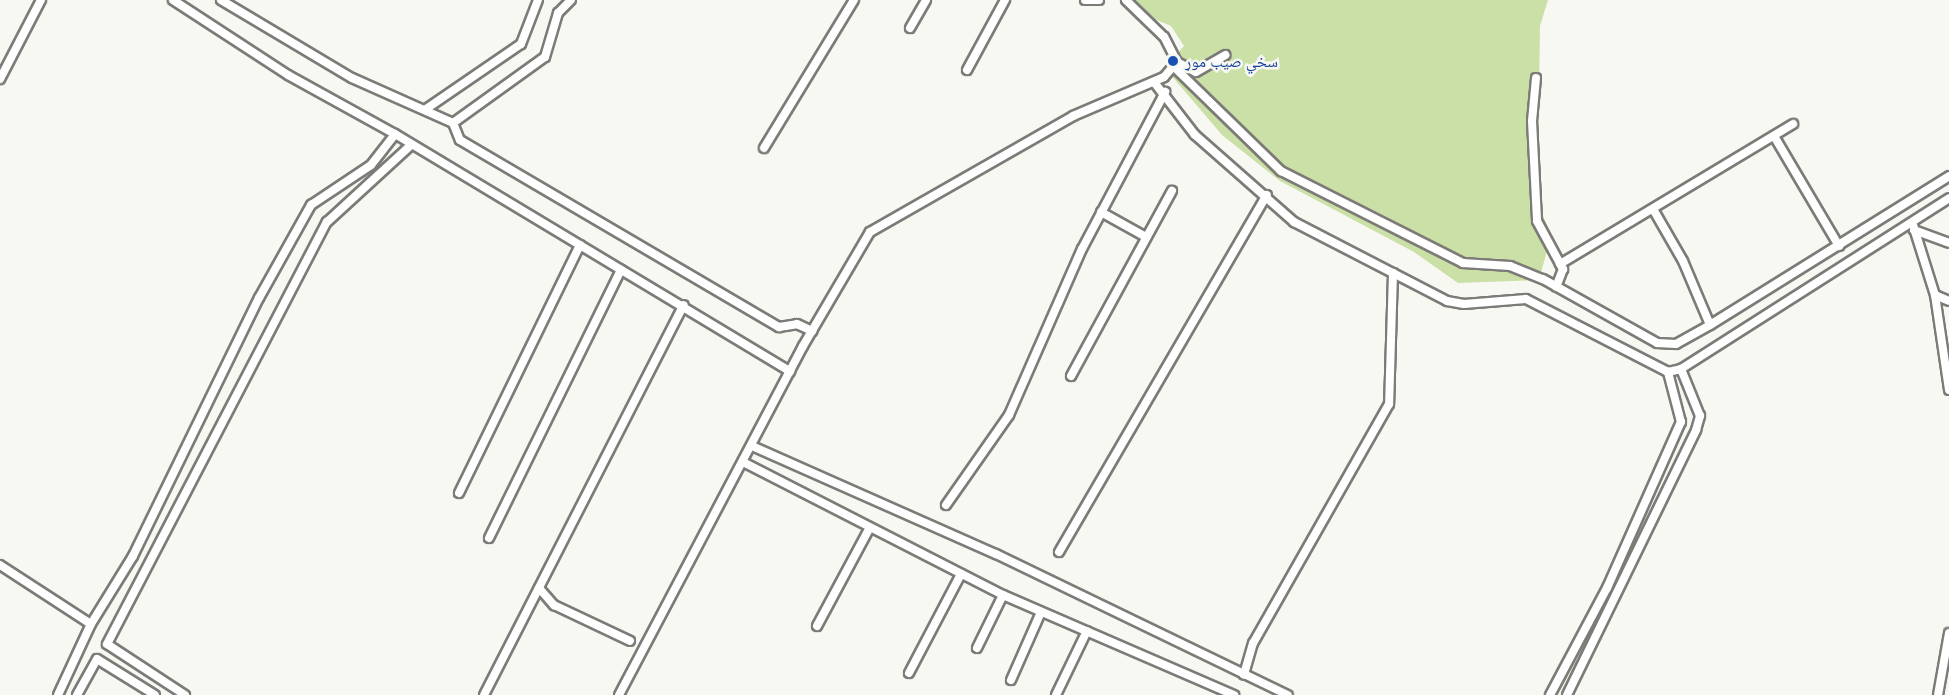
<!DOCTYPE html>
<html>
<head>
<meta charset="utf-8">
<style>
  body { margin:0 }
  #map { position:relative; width:1949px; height:695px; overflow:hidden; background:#f8f8f3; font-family:Lora,"Noto Naskh Arabic",serif }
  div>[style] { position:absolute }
  .green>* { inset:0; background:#cbe0a7 }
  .roads { filter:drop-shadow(2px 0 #7c7b77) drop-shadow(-2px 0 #7c7b77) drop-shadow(0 2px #7c7b77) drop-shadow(0 -2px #7c7b77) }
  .minor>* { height:8px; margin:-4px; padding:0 4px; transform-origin:4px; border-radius:4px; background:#fff }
  .dots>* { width:16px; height:16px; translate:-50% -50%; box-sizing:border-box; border:3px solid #f8f8f3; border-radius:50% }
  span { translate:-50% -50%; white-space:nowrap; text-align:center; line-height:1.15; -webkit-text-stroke:5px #f8f8f3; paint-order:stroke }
  .transit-label { font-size:16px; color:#164399 }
  .left { translate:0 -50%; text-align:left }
</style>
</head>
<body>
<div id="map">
  <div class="green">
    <i style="clip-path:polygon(1127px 0,1548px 0,1540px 26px,1538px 163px,1538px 203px,1551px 236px,1539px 280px,1458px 283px,1414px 252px,1280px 181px,1222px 135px,1164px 67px,1184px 46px,1171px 26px,1140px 13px)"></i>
  </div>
  <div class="roads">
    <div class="minor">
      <i style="left:173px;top:0;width:137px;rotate:33.1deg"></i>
      <i style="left:288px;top:75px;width:122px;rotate:28.9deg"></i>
      <i style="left:395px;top:134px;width:461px;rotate:31deg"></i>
      <i style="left:221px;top:0;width:152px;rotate:30.8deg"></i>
      <i style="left:352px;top:78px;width:111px;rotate:24deg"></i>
      <i style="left:453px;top:123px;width:113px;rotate:-35.7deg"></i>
      <i style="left:545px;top:57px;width:46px;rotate:-73.5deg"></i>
      <i style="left:558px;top:13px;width:18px;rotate:-45deg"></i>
      <i style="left:1085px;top:0;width:14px"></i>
      <i style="left:910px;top:28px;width:32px;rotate:-60deg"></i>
      <i style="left:1177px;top:62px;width:21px;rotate:28deg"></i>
      <i style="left:1196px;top:72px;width:34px;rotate:-30deg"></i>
      <i style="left:1173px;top:66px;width:151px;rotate:44.2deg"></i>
      <i style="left:1281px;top:171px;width:204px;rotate:26.8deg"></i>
      <i style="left:1463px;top:263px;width:47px;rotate:3.7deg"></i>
      <i style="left:1510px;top:266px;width:35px;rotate:22deg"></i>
      <i style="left:1543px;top:279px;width:131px;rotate:29.3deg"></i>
      <i style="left:1657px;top:343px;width:19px;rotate:3deg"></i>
      <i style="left:1676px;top:344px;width:39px;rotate:-29deg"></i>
      <i style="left:1710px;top:325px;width:282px;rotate:-31.9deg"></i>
      <i style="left:967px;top:70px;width:80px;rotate:-61.5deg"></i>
      <i style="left:1536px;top:78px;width:43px;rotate:95.3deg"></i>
      <i style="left:1532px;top:121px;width:100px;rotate:87.1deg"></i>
      <i style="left:1537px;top:221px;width:55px;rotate:61.6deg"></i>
      <i style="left:1563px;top:269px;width:19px;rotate:111deg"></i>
      <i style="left:0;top:79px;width:89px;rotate:-62.6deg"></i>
      <i style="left:1154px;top:82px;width:67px;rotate:52.3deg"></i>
      <i style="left:1195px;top:135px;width:132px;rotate:41.3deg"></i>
      <i style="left:1294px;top:222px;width:111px;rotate:27.3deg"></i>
      <i style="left:1393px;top:273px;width:131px;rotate:91.7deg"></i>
      <i style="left:1389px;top:404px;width:275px;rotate:119.6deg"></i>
      <i style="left:1253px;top:643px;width:33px;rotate:106deg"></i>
      <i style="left:426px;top:109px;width:115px;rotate:-34.4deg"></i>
      <i style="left:521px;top:44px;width:47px;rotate:-68.9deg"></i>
      <i style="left:453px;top:123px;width:18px;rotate:68deg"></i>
      <i style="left:460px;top:140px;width:370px;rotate:30.4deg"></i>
      <i style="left:779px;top:327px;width:18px;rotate:-9deg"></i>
      <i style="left:797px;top:324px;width:17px;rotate:25deg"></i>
      <i style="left:1774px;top:136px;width:128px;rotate:59.4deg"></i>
      <i style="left:764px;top:148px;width:173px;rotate:-58.7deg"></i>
      <i style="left:1653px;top:209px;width:60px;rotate:60deg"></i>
      <i style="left:1683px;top:261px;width:69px;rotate:67.1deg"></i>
      <i style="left:1101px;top:212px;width:51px;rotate:29.1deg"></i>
      <i style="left:1913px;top:225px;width:73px;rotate:72.6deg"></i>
      <i style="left:1935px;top:295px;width:96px;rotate:81.6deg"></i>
      <i style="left:1914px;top:230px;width:37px;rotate:20deg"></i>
      <i style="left:1560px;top:264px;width:272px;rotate:-31deg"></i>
      <i style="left:1393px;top:273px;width:61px;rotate:27.4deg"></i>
      <i style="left:1447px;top:301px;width:17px;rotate:10deg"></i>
      <i style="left:1464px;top:304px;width:62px;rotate:-4.6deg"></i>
      <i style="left:1526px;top:299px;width:160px;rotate:27.2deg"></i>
      <i style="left:1668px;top:372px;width:13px;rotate:-13deg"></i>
      <i style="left:1681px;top:369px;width:318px;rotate:-32.5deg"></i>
      <i style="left:1935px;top:295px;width:15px;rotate:23deg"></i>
      <i style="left:1071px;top:376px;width:211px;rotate:-61.4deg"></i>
      <i style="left:752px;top:446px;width:267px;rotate:23.9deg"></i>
      <i style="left:996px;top:554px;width:324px;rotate:25.8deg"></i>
      <i style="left:743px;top:462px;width:292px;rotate:27.1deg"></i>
      <i style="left:1003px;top:595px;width:252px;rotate:23.4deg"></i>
      <i style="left:459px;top:493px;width:276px;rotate:-64deg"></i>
      <i style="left:946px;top:505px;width:110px;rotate:-55deg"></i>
      <i style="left:1009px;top:415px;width:181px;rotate:-66.3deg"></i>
      <i style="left:1082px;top:249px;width:178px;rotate:-62.1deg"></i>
      <i style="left:489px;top:538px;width:299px;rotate:-63.8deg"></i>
      <i style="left:1059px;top:552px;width:413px;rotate:-59.8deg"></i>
      <i style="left:0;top:565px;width:108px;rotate:33deg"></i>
      <i style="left:539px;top:588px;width:23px;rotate:49deg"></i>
      <i style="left:554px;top:605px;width:84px;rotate:25.3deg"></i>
      <i style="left:817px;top:626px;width:110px;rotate:-61.8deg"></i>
      <i style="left:977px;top:648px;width:59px;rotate:-63.9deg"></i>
      <i style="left:909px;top:673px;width:112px;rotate:-62.3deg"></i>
      <i style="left:1011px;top:680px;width:74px;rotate:-66.2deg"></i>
      <i style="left:58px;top:695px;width:78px;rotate:-65.1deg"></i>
      <i style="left:91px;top:624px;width:80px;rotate:-58.3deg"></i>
      <i style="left:133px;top:556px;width:287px;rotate:-64deg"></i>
      <i style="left:259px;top:298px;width:107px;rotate:-60.8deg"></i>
      <i style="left:311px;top:205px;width:72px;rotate:-33.7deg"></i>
      <i style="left:371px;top:165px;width:39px;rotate:-52deg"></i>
      <i style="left:77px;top:695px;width:41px;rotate:-60.9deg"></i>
      <i style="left:97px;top:659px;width:68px;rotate:31.8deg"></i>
      <i style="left:185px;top:695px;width:93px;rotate:-146.8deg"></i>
      <i style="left:107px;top:644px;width:476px;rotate:-62.5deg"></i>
      <i style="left:327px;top:222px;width:114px;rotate:-42.5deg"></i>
      <i style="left:484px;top:695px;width:438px;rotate:-62.9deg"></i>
      <i style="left:619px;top:695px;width:395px;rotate:-62.2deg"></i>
      <i style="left:803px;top:346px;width:132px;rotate:-59.6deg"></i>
      <i style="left:870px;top:232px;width:234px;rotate:-29.7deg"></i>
      <i style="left:1073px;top:116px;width:99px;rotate:-23.2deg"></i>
      <i style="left:1164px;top:77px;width:20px;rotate:-49deg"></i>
      <i style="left:1177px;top:62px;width:28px;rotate:-117deg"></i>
      <i style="left:1164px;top:37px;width:53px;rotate:-135.8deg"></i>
      <i style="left:1056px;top:695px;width:71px;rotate:-64.2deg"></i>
      <i style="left:1550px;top:695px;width:121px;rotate:-62deg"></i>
      <i style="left:1607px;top:588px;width:182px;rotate:-66deg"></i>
      <i style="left:1681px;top:422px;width:52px;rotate:-104.6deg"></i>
      <i style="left:1567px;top:695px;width:295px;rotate:-64deg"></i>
      <i style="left:1696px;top:430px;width:15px;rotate:-74deg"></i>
      <i style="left:1700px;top:416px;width:51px;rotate:-112deg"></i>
      <i style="left:1938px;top:695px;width:63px;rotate:-79.9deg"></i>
    </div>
  </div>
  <div class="dots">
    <i style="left:1173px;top:61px;background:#1a4fb4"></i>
  </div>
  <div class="transit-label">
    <span class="left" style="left:1185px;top:61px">سخي صیب موړ</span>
  </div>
</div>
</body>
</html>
